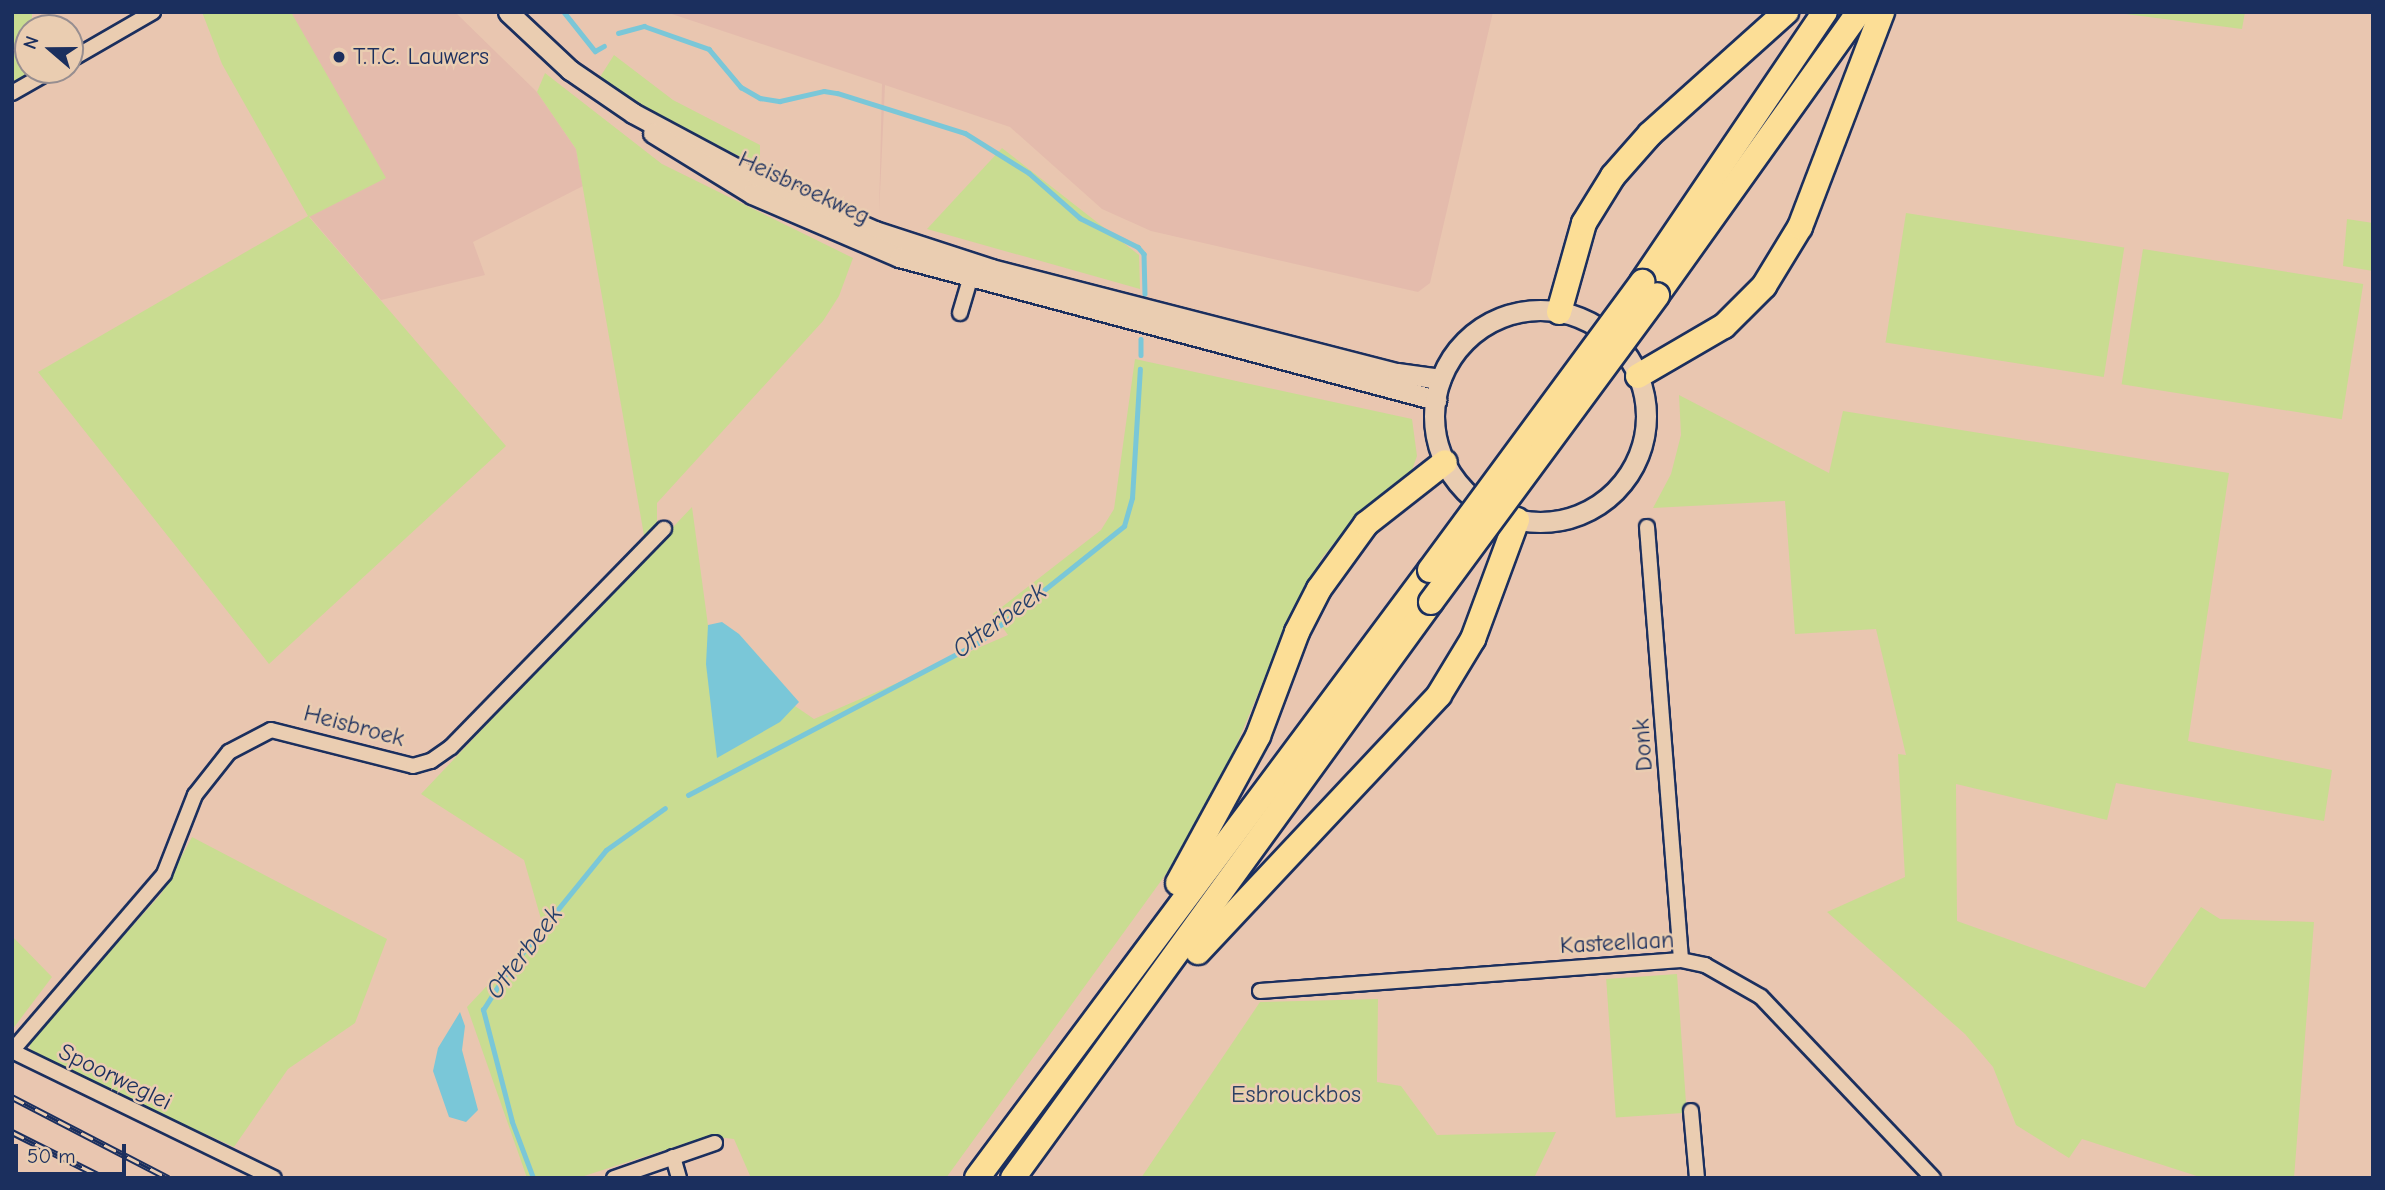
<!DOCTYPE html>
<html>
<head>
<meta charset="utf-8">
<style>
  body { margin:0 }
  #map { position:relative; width:2385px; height:1190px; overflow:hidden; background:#e9c6b0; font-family:"Comic Neue",sans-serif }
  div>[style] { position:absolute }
  .built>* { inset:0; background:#e4bbac }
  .green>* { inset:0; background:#c9dc91; transform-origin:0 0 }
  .water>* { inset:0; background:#7ac7d8 }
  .stream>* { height:4.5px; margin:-2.25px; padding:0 2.25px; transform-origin:2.25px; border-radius:2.25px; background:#7ac7d8 }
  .roads { filter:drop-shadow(2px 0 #1b2f5e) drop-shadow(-2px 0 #1b2f5e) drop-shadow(0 2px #1b2f5e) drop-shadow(0 -2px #1b2f5e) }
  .street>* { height:14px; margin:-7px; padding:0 7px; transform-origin:7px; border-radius:7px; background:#eacdb1 }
  .secondary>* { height:19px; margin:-9.5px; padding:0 9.5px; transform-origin:9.5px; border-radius:9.5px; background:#eacdb1 }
  .secondary>.ring { margin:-9.5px; padding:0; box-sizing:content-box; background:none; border:19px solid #eacdb1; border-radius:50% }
  .highway>* { height:24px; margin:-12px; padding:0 12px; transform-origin:12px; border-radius:12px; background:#fcde96 }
  .rail>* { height:7px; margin-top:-3.5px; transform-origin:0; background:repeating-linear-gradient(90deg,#eacdb1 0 13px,#1b2f5e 0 26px); box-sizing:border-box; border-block:2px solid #1b2f5e }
  .bridges { filter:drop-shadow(2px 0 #1b2f5e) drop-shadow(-2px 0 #1b2f5e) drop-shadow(0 2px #1b2f5e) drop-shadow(0 -2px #1b2f5e) }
  .highway-bridge>* { height:24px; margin:-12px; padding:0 12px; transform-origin:12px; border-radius:12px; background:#fcde96 }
  .dots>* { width:19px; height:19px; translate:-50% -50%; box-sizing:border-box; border:4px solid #eacdb1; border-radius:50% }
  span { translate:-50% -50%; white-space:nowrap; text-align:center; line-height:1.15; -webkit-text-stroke:5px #eacdb1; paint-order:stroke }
  .poi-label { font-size:24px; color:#1b2f5e }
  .left { translate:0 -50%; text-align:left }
  .street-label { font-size:24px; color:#1b2f5e }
  .park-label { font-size:24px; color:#2c4063 }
  .water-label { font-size:26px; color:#243e6a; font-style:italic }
  .frame { position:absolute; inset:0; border:14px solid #1b2f5e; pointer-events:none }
  .north { position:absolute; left:14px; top:14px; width:70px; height:70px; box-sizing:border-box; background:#eacdb1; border:2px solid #978e90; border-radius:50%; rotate:290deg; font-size:19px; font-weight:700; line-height:28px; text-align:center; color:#1b2f5e }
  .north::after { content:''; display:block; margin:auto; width:24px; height:32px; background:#1b2f5e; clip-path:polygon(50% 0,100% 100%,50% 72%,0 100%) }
  .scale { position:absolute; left:14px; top:1144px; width:112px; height:32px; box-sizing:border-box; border:4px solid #1b2f5e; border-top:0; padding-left:9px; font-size:21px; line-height:24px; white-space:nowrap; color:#1b2f5e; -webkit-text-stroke:5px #eacdb1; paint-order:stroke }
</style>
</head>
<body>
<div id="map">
  <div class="built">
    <i style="clip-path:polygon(291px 12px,455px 12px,537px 92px,576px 149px,583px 186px,473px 242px,485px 275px,381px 300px,309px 216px)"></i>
    <i style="clip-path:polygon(666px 12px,1493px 12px,1430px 283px,1418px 292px,1151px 231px,1102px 209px,1010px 127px,885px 85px,879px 215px,882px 84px)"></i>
  </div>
  <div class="green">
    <i style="clip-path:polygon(12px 12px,32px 12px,32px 28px,28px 28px,31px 72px,12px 82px)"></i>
    <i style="clip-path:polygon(202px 12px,291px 12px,386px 178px,309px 217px,506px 446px,269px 664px,38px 372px,308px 216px,222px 64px)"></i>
    <i style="clip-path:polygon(2110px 12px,2245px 12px,2242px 29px)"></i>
    <i style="clip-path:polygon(614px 55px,673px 100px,760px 145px,760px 167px,655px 113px,600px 77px)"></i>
    <i style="clip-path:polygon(545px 73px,662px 164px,853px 258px,839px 296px,823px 321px,657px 503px,657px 529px,645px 541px,576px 149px,537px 92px)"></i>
    <i style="clip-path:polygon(1002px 148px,1139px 255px,1140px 289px,927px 229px)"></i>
    <i style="left:1906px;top:213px;width:221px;height:131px;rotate:9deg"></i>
    <i style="clip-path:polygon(2347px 219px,2373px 223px,2373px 271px,2343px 266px)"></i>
    <i style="left:2143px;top:249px;width:223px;height:137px;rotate:9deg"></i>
    <i style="clip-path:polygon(1135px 359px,1412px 419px,1417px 456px,1412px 470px,1357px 515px,1322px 558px,1292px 612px,1227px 768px,1166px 874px,946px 1178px,751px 1178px,734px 1139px,708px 1136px,578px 1178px,527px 1178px,467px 1007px,543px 926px,524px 860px,421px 794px,692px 507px,723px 736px,792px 704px,814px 719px,1008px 635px,993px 614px,1101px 530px,1114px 509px)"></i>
    <i style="clip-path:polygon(1679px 395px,1829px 473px,1843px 411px,2229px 473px,2188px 741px,2332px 770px,2324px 821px,2116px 783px,2107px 820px,1956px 784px,1957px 921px,2145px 988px,2201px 907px,2220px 919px,2314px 922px,2294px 1178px,2203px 1178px,2082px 1139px,2069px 1158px,2016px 1125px,1993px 1067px,1965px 1034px,1827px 912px,1905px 877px,1898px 754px,1906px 755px,1876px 629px,1795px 634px,1785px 501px,1653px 508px,1671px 474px,1681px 435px)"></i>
    <i style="clip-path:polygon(192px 837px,387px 939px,355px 1023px,288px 1069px,234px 1147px,32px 1056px,29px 1042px,161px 894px)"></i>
    <i style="clip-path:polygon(12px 936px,52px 977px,12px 1030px)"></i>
    <i style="left:1677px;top:974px;width:139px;height:71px;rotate:86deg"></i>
    <i style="clip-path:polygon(1378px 999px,1377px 1082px,1401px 1086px,1437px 1135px,1556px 1132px,1534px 1178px,1141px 1178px,1260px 1002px)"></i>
  </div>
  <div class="water">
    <i style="clip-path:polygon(722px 622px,739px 634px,799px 702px,780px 722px,717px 758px,706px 664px,708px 625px)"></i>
    <i style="clip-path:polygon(460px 1012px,465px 1026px,462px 1050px,478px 1110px,466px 1122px,449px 1117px,433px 1071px,438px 1048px)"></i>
  </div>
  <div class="stream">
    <i style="left:564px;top:12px;width:50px;rotate:51.5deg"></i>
    <i style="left:595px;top:51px;width:10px;rotate:-29deg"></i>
    <i style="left:618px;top:33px;width:27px;rotate:-15deg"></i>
    <i style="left:644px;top:26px;width:69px;rotate:19.5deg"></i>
    <i style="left:709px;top:49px;width:50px;rotate:49.9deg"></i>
    <i style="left:741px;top:87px;width:22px;rotate:30deg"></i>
    <i style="left:760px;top:98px;width:20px;rotate:9deg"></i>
    <i style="left:780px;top:101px;width:45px;rotate:-12.8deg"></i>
    <i style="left:824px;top:91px;width:13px;rotate:9deg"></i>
    <i style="left:837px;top:93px;width:134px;rotate:17.4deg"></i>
    <i style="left:965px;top:133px;width:75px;rotate:32deg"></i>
    <i style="left:1029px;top:173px;width:68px;rotate:41.4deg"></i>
    <i style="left:1080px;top:218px;width:65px;rotate:26.6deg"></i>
    <i style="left:1138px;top:247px;width:9px;rotate:49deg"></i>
    <i style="left:1144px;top:254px;width:40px;rotate:88.6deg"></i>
    <i style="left:1141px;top:339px;width:16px;rotate:90deg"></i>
    <i style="left:688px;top:795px;width:327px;rotate:-27.7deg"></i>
    <i style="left:978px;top:643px;width:187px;rotate:-38.7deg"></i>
    <i style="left:1124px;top:526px;width:29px;rotate:-74deg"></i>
    <i style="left:1132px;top:498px;width:129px;rotate:-86.5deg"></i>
    <i style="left:533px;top:1178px;width:60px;rotate:-110.6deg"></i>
    <i style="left:512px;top:1122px;width:116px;rotate:-104.5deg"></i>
    <i style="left:483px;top:1010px;width:45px;rotate:-57.7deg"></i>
    <i style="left:507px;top:972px;width:157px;rotate:-50.9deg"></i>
    <i style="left:606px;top:850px;width:72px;rotate:-35.4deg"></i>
  </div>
  <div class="roads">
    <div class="street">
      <i style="left:70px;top:60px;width:96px;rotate:-30deg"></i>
      <i style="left:12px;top:93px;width:46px;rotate:-29.9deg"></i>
      <i style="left:960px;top:313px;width:46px;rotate:-73.5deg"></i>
      <i style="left:1647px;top:527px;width:434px;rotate:85.5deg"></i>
      <i style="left:1260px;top:991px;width:422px;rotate:-4.2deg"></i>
      <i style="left:1681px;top:960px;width:25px;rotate:12deg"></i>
      <i style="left:1705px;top:965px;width:64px;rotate:29.7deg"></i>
      <i style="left:1761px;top:997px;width:250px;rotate:46.5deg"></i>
      <i style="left:12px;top:1051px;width:233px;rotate:-49.3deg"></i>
      <i style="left:164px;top:874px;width:85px;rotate:-68.6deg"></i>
      <i style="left:195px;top:795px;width:55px;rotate:-51.7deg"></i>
      <i style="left:229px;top:752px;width:47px;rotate:-27.6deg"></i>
      <i style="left:271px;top:730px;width:146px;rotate:14.2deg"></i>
      <i style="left:413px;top:766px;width:19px;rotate:-16deg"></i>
      <i style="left:431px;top:761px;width:24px;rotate:-35deg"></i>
      <i style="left:451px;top:747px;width:305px;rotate:-45.7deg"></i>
      <i style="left:12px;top:1051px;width:291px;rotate:25.9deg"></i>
      <i style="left:1691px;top:1111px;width:67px;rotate:84.9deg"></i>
      <i style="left:673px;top:1157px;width:22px;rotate:74deg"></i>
      <i style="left:614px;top:1178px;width:107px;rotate:-19.1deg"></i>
    </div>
    <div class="secondary">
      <i style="left:508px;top:12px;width:85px;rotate:43.1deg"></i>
      <i style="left:570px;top:70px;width:76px;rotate:34.3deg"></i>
      <i style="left:633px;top:113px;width:142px;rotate:28.2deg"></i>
      <i style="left:758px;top:180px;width:128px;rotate:23.6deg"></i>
      <i style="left:875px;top:231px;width:122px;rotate:18.1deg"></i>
      <i style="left:991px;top:269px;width:419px;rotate:14.4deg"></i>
      <i style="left:1397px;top:373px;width:44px;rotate:7.8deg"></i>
      <i style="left:653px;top:133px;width:116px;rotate:31.6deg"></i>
      <i style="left:752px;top:194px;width:160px;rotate:23.2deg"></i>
      <i style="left:899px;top:257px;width:556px;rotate:14.91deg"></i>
      <i class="ring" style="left:1434px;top:310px;width:193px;height:193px"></i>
    </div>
    <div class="highway">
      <i style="left:1642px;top:282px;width:326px;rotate:-55.9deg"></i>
      <i style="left:1657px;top:295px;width:348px;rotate:-54.5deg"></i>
      <i style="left:1559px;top:312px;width:92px;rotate:-74.3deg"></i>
      <i style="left:1584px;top:223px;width:55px;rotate:-58.3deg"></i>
      <i style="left:1613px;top:176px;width:56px;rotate:-48.6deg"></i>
      <i style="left:1650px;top:134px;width:183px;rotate:-41.9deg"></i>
      <i style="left:1638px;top:376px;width:99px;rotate:-30.2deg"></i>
      <i style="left:1724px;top:326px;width:57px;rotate:-45deg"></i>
      <i style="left:1764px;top:286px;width:69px;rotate:-58.6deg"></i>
      <i style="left:1800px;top:227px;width:230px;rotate:-69.1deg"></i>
      <i style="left:1178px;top:883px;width:167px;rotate:-61.4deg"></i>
      <i style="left:1258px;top:736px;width:111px;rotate:-69.4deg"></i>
      <i style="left:1297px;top:632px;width:48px;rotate:-62.9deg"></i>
      <i style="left:1319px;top:589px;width:80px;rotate:-54.1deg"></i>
      <i style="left:1366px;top:524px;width:100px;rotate:-38.1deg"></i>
      <i style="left:1198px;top:952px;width:352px;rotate:-46.8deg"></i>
      <i style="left:1439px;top:695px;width:66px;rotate:-58.7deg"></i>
      <i style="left:1473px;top:639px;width:127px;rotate:-69.7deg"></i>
      <i style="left:977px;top:1178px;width:758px;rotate:-53.31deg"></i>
      <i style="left:1013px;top:1178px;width:712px;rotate:-54.03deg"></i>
    </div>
  </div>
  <div class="rail">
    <i style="left:12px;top:1097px;width:176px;rotate:27.4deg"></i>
    <i style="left:12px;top:1132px;width:103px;rotate:26.6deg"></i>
  </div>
  <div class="bridges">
    <div class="highway-bridge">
      <i style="left:1430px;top:570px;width:358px;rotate:-53.6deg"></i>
      <i style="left:1431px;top:602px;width:381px;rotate:-53.6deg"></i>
    </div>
  </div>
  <div class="dots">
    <i style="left:339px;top:57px;background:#1b2f5e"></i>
  </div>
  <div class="poi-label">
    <span class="left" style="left:353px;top:57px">T.T.C. Lauwers</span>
  </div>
  <div class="street-label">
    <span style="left:804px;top:188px;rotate:25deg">Heisbroekweg</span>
    <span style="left:354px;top:726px;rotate:15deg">Heisbroek</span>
    <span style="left:1643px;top:745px;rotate:-94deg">Donk</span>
    <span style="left:1617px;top:943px;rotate:-3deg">Kasteellaan</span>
    <span style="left:115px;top:1077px;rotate:26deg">Spoorweglei</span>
  </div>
  <div class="park-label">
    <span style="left:1296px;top:1095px">Esbrouckbos</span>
  </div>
  <div class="water-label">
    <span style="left:1000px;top:621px;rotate:-36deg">Otterbeek</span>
    <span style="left:525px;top:953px;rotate:-53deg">Otterbeek</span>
  </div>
  <div class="frame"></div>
  <div class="north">N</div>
  <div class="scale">50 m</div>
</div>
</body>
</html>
